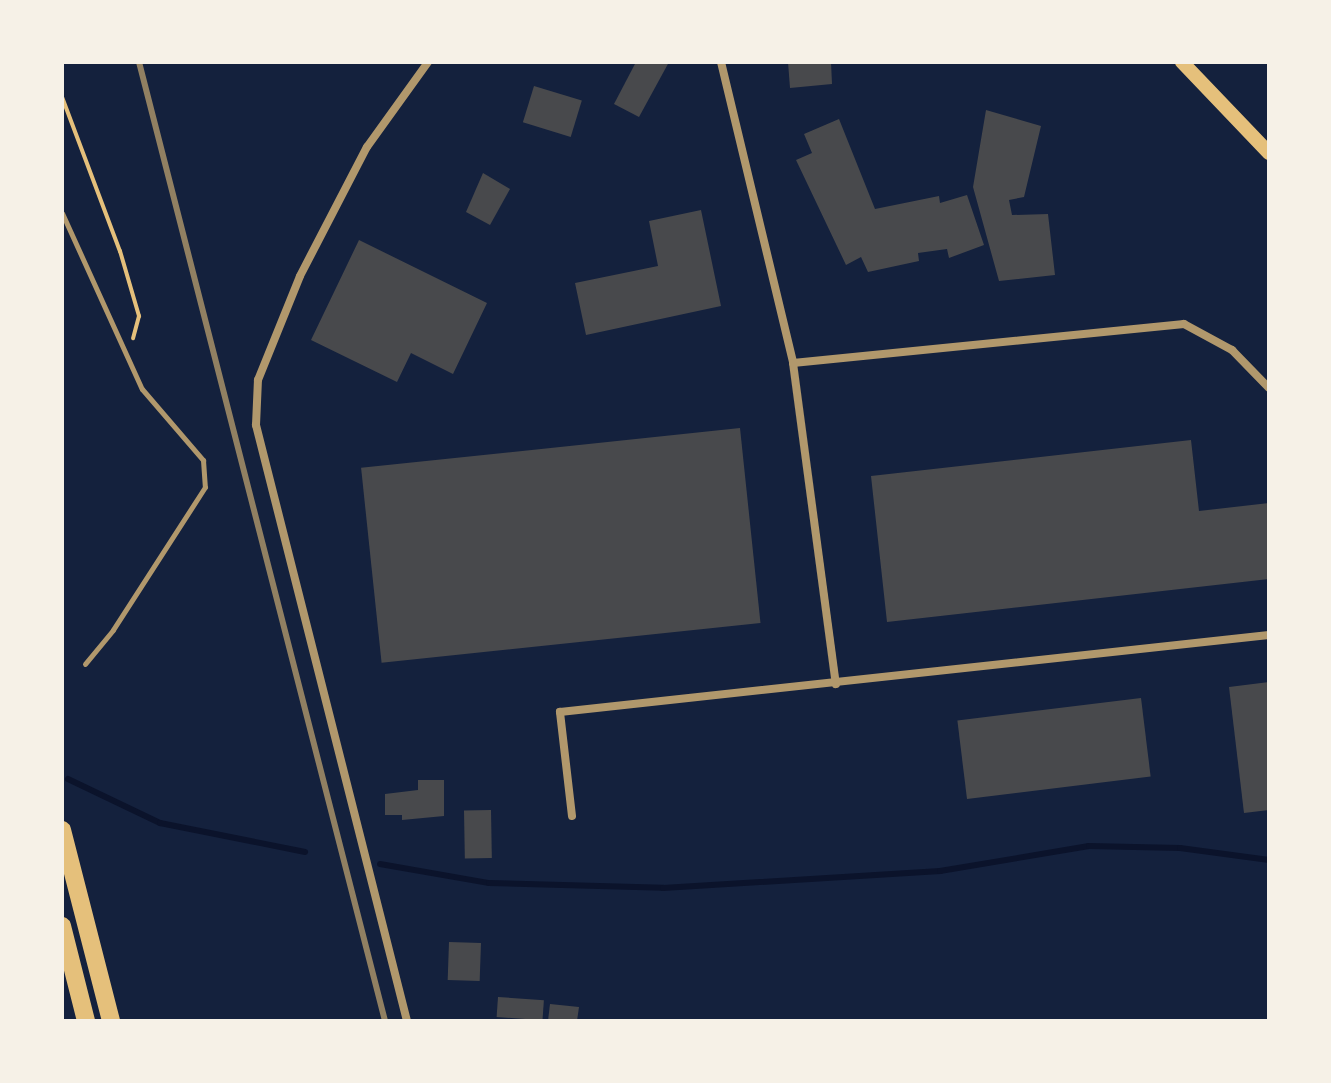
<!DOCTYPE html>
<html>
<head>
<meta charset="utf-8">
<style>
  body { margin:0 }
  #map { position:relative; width:1331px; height:1083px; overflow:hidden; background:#14213d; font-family:"Exo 2",sans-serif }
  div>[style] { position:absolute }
  .stream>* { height:6px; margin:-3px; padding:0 3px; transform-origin:3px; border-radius:3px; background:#0b132b }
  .building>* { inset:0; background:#48494c; transform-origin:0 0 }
  .path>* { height:4px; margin:-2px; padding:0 2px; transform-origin:2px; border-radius:2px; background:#e5c07b }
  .service>* { height:5px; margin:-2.5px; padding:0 2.5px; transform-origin:2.5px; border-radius:2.5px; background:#b1986c }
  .minor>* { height:8px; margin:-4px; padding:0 4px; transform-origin:4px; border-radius:4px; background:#b1986c }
  .secondary>* { height:14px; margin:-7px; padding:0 7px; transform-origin:7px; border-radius:7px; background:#e5c07b }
  .trunk>* { height:18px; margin:-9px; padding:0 9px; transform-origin:9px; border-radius:9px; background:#e5c07b }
  .rail>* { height:6px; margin:-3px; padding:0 3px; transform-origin:3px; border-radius:3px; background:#918062 }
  span { translate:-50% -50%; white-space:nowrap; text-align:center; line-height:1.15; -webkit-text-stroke:8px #f6f1e7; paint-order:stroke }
  .frame { position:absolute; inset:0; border:64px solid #f6f1e7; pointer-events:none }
</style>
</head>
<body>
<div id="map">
  <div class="stream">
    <i style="left:68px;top:779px;width:102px;rotate:25.6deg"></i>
    <i style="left:160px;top:823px;width:148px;rotate:11.3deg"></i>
    <i style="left:380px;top:864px;width:111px;rotate:9.9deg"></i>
    <i style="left:489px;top:883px;width:174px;rotate:1.6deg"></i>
    <i style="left:663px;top:888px;width:278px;rotate:-3.5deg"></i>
    <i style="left:940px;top:871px;width:151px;rotate:-9.5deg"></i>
    <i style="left:1089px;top:846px;width:91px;rotate:1.3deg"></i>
    <i style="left:1180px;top:848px;width:90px;rotate:7.7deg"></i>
  </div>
  <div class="building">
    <i style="clip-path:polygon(636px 62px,669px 62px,639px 117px,614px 104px)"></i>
    <i style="clip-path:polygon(788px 62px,831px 62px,832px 84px,790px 88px)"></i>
    <i style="left:534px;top:86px;width:50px;height:38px;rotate:17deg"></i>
    <i style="clip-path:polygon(986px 110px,1041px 126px,1024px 197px,1009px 200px,1012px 215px,1048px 214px,1055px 275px,999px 281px,973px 187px)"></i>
    <i style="clip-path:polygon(839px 119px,875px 209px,939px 196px,940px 203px,967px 195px,984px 245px,949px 258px,947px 249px,918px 253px,919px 261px,868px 272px,861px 257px,846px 265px,796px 160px,812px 153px,804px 134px)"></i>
    <i style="clip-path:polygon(483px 173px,510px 189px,490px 225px,466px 212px)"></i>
    <i style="clip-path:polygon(701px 210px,721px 306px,586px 335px,575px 283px,658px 266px,649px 221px)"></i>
    <i style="clip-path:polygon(359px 240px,487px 303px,453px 374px,411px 353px,397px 382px,311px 340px)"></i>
    <i style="left:740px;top:428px;width:196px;height:381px;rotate:84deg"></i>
    <i style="clip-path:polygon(1191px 440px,1199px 511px,1269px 503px,1269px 579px,887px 622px,871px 476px)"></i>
    <i style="clip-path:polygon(1269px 682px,1269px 810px,1244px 813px,1229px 687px)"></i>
    <i style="left:1141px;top:698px;width:79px;height:185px;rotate:83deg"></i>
    <i style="clip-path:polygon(418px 780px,444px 780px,444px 816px,402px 820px,402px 815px,385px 815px,385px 794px,418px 790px)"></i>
    <i style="left:491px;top:810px;width:48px;height:27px;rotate:89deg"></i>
    <i style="left:449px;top:942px;width:32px;height:38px;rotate:2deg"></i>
    <i style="left:498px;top:997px;width:46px;height:20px;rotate:4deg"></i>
    <i style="clip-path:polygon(550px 1004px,579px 1007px,577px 1021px,548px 1021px)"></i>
  </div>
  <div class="path">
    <i style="left:62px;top:97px;width:165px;rotate:69.4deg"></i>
    <i style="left:120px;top:251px;width:68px;rotate:73.7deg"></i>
    <i style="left:139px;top:316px;width:23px;rotate:105deg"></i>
  </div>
  <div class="service">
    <i style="left:62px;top:213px;width:193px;rotate:65.6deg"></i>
    <i style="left:142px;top:389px;width:94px;rotate:49.3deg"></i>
    <i style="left:203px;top:460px;width:27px;rotate:86deg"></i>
    <i style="left:205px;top:487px;width:170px;rotate:122.8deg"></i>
    <i style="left:113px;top:630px;width:44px;rotate:129.5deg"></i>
  </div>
  <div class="minor">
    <i style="left:721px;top:62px;width:309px;rotate:76.5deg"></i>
    <i style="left:793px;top:363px;width:393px;rotate:-5.7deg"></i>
    <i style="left:1184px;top:324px;width:55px;rotate:28.4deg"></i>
    <i style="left:1232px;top:350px;width:53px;rotate:45.8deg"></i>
    <i style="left:793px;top:363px;width:324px;rotate:82.4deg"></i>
    <i style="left:572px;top:816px;width:105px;rotate:-96.6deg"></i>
    <i style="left:560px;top:712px;width:713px;rotate:-6.2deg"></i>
    <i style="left:407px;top:1021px;width:615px;rotate:-104.22deg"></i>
    <i style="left:256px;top:425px;width:45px;rotate:-87.5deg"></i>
    <i style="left:258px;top:380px;width:112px;rotate:-68deg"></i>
    <i style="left:300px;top:276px;width:145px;rotate:-62.6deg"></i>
    <i style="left:367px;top:147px;width:105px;rotate:-54.3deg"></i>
  </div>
  <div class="secondary">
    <i style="left:1182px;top:62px;width:126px;rotate:46.3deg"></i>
  </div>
  <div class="trunk">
    <i style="left:62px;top:830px;width:197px;rotate:75.6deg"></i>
    <i style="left:62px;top:926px;width:98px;rotate:75.8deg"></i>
  </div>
  <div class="rail">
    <i style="left:139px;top:62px;width:990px;rotate:75.61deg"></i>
  </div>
  <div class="frame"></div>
</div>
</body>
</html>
